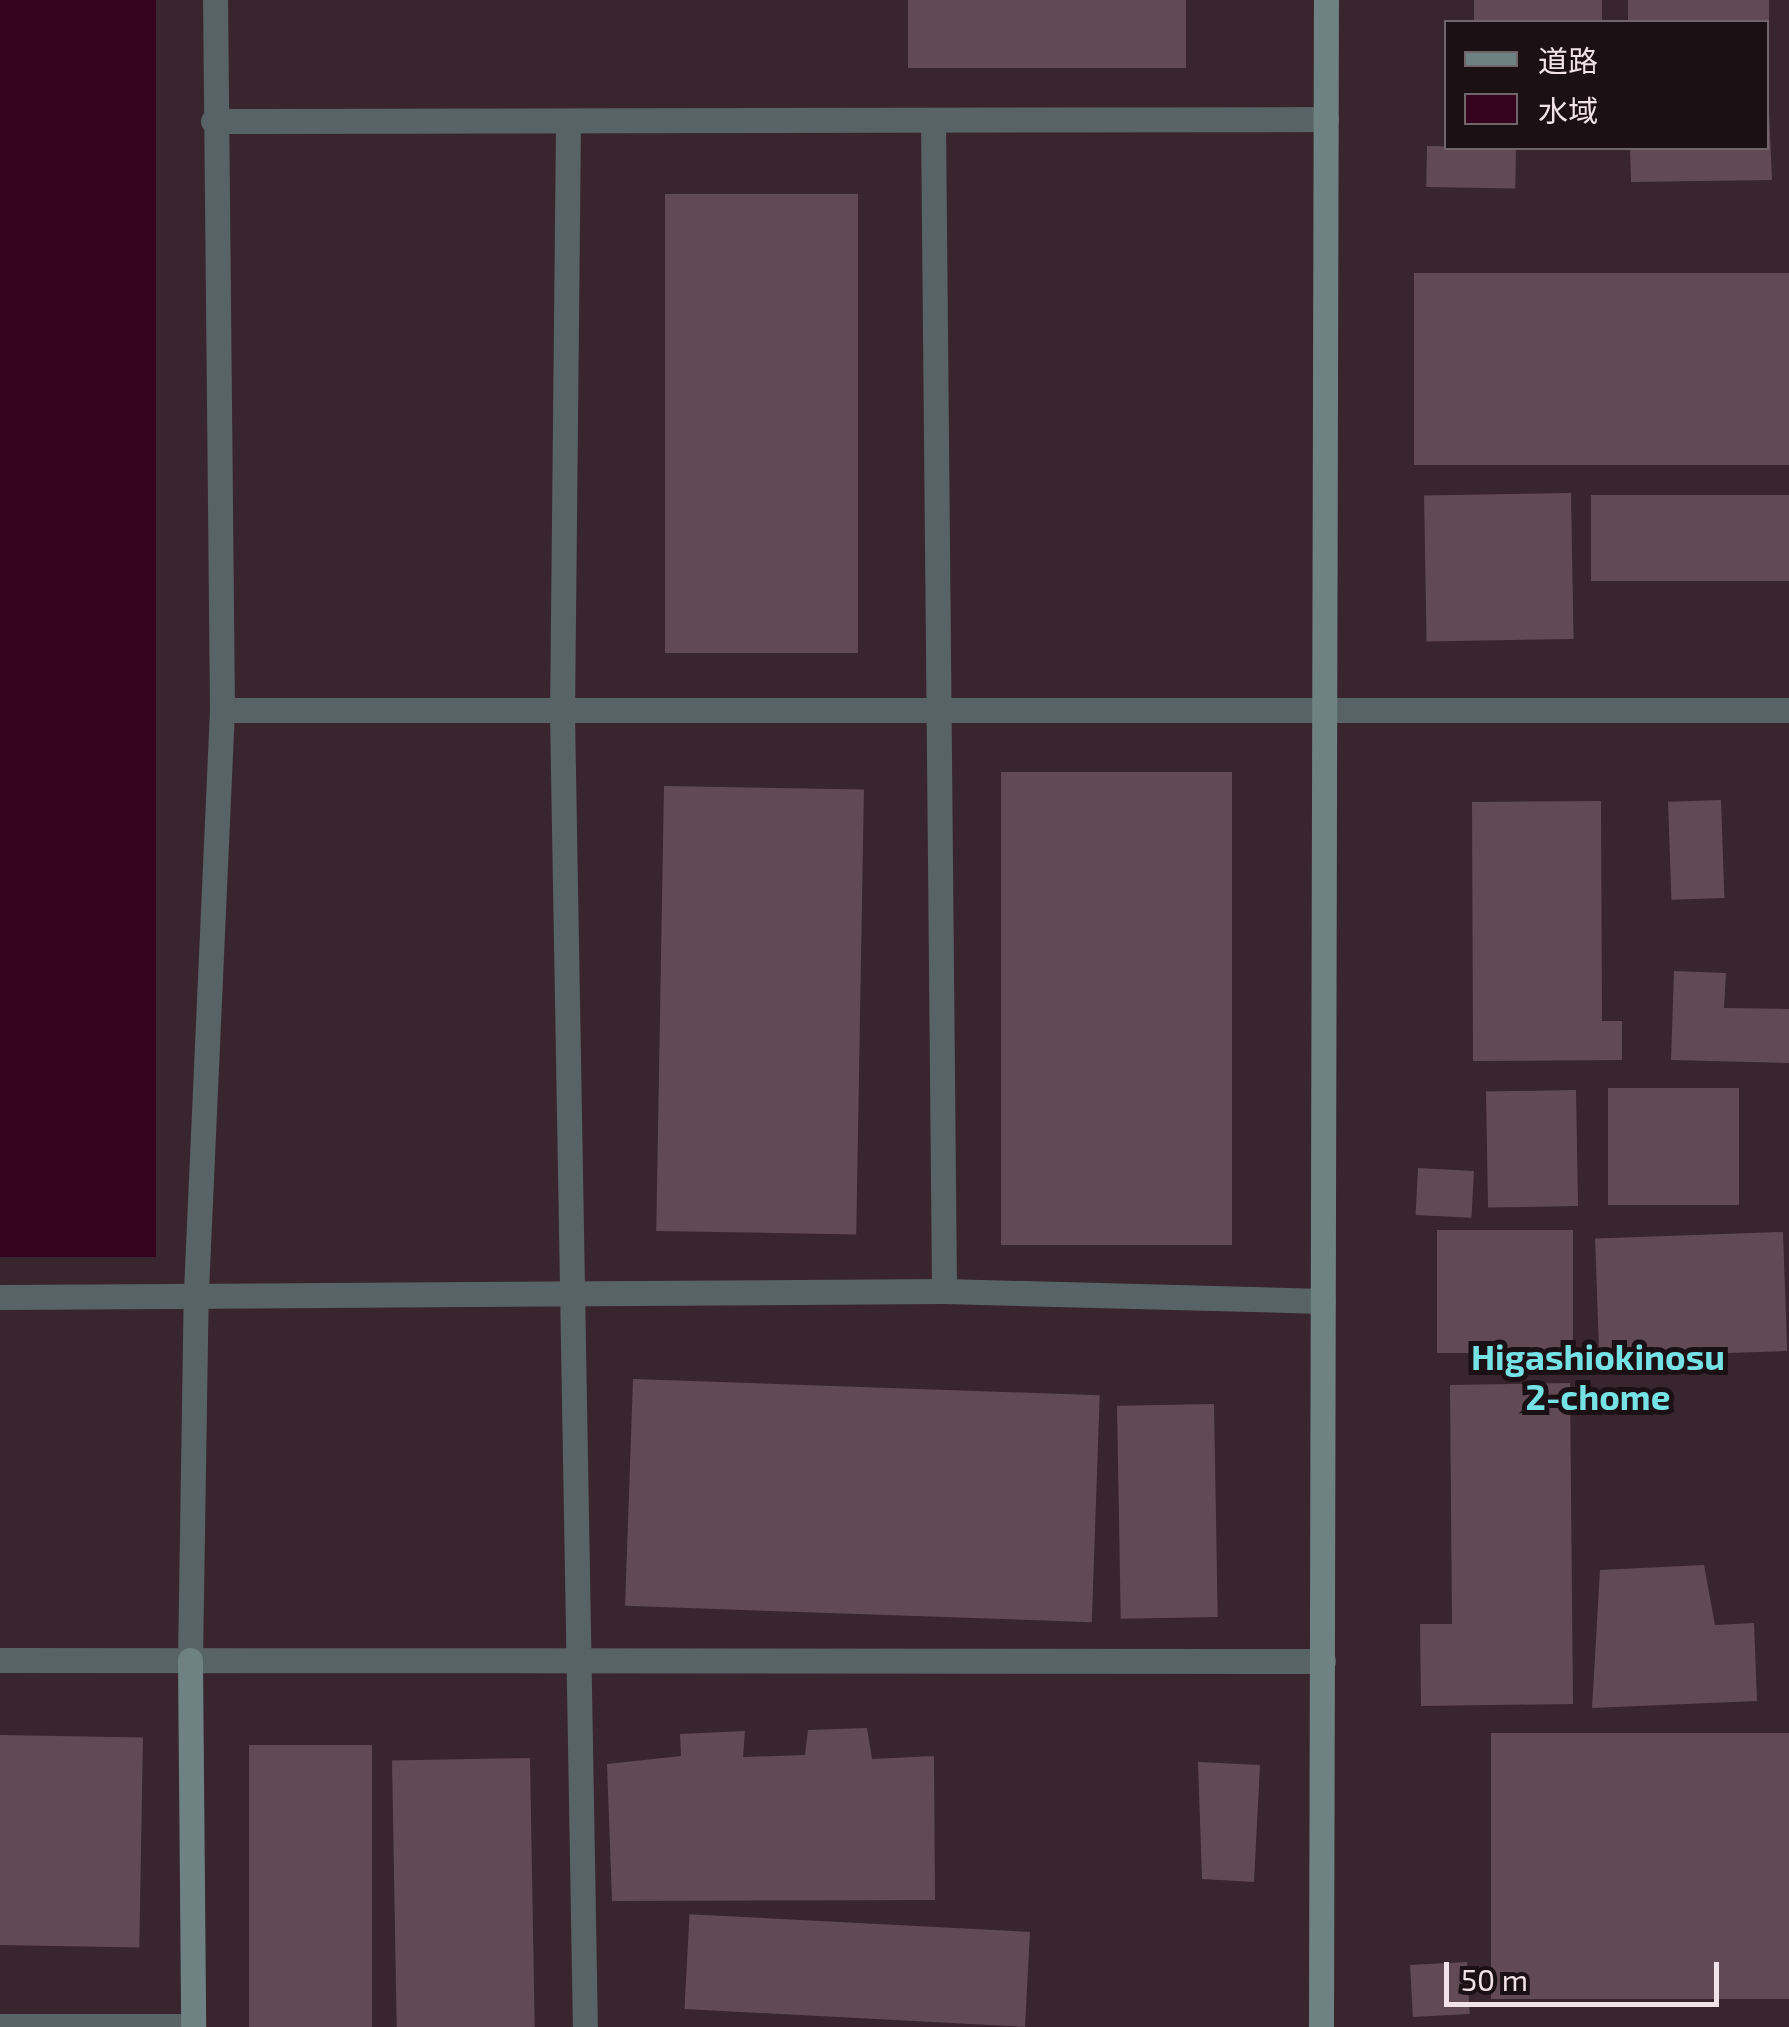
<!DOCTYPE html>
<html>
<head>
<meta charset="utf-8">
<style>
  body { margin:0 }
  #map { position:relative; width:1789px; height:2027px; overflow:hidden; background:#39252d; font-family:"Exo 2","Noto Sans JP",sans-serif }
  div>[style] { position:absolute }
  .water>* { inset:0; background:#36031e; transform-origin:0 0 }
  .building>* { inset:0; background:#614a53; transform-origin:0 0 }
  .street>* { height:25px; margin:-12.5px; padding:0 12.5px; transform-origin:12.5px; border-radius:12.5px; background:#576364 }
  .secondary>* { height:25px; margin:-12.5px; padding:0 12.5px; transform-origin:12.5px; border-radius:12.5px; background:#6f8283 }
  span { translate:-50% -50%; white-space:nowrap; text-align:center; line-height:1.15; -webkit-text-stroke:10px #1b1115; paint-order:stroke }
  .neighbourhood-label { font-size:35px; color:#75e2e6; font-weight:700 }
  .legend { position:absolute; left:1444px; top:20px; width:325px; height:130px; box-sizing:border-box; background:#1b1115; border:2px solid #706569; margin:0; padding:12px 18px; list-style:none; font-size:30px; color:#f0e2e7 }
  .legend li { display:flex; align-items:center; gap:20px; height:50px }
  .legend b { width:50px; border:2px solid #706569 }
  .scale { position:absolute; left:1444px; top:1962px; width:275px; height:45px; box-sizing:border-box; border:5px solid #f0e2e7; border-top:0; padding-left:12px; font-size:30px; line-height:35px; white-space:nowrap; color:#f0e2e7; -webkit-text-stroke:8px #1b1115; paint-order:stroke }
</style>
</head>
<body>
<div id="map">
  <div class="water">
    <i style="left:0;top:0;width:156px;height:1257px"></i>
  </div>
  <div class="building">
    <i style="left:908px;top:0;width:278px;height:68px"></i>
    <i style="left:1474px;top:0;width:128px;height:22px"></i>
    <i style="left:1628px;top:0;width:141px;height:22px"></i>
    <i style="clip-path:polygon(1766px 40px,1772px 180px,1631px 182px,1630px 148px,1766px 148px)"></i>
    <i style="left:1427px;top:146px;width:89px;height:41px;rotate:1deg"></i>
    <i style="left:665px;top:194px;width:193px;height:459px"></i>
    <i style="left:1789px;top:273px;width:192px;height:375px;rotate:90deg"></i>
    <i style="left:1571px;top:493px;width:146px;height:147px;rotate:89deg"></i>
    <i style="left:1789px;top:495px;width:86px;height:198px;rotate:90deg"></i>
    <i style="left:1001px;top:772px;width:231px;height:473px"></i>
    <i style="left:664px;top:786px;width:200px;height:445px;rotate:1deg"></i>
    <i style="left:1721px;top:800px;width:98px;height:53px;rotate:88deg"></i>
    <i style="clip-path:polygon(1601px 801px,1602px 1021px,1622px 1021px,1622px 1060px,1473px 1061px,1472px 802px)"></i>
    <i style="clip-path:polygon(1674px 971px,1726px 973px,1724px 1008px,1789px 1009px,1789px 1063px,1671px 1060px)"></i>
    <i style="left:1608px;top:1088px;width:131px;height:117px"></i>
    <i style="left:1576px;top:1090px;width:116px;height:90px;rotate:89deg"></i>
    <i style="left:1418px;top:1168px;width:56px;height:47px;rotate:3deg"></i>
    <i style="left:1437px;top:1230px;width:136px;height:123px"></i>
    <i style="left:1783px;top:1232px;width:119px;height:188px;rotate:88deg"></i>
    <i style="left:633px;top:1379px;width:467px;height:227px;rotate:2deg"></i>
    <i style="clip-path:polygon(1570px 1383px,1573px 1704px,1421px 1706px,1420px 1624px,1452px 1624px,1450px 1385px)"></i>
    <i style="left:1214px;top:1404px;width:213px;height:97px;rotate:89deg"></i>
    <i style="clip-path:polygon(1704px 1565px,1715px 1625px,1754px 1623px,1757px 1701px,1592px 1708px,1600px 1570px)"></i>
    <i style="clip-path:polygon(867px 1728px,872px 1759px,934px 1756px,935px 1900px,612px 1901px,607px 1764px,681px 1756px,680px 1734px,745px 1731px,743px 1757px,805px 1755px,808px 1730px)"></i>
    <i style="left:1789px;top:1733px;width:266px;height:298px;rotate:90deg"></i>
    <i style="left:0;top:1735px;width:143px;height:210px;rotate:1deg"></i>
    <i style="left:372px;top:1745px;width:282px;height:123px;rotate:90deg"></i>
    <i style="left:530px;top:1758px;width:269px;height:138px;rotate:89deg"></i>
    <i style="clip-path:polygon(1198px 1762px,1260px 1765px,1254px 1882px,1202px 1879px)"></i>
    <i style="left:1030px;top:1932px;width:95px;height:341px;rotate:93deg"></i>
    <i style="left:1467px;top:1962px;width:52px;height:57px;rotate:87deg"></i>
  </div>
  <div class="street">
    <i style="left:933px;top:120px;width:1171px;rotate:89.46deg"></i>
    <i style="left:213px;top:121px;width:1113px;rotate:-0.1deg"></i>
    <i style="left:568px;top:124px;width:590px;rotate:90.58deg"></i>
    <i style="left:562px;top:714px;width:1313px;rotate:89deg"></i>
    <i style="left:222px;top:710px;width:1567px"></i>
    <i style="left:0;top:1297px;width:944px;rotate:-0.36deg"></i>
    <i style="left:944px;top:1291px;width:379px;rotate:1.5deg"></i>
    <i style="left:0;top:1660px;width:1323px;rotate:0.04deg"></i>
    <i style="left:190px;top:1660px;width:369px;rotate:-89.1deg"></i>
    <i style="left:196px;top:1291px;width:582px;rotate:-87.44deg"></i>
    <i style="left:222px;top:710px;width:710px;rotate:-90.56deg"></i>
    <i style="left:0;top:2026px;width:193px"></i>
  </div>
  <div class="secondary">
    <i style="left:190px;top:1660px;width:367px;rotate:89.5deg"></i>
    <i style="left:1321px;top:2027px;width:2027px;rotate:-89.86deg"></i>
  </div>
  <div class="neighbourhood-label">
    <span style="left:1598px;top:1376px">Higashiokinosu<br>2-chome</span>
  </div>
  <ul class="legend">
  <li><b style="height:12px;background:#6f8283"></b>道路</li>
  <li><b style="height:28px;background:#36031e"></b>水域</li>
  </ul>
  <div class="scale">50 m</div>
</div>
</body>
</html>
